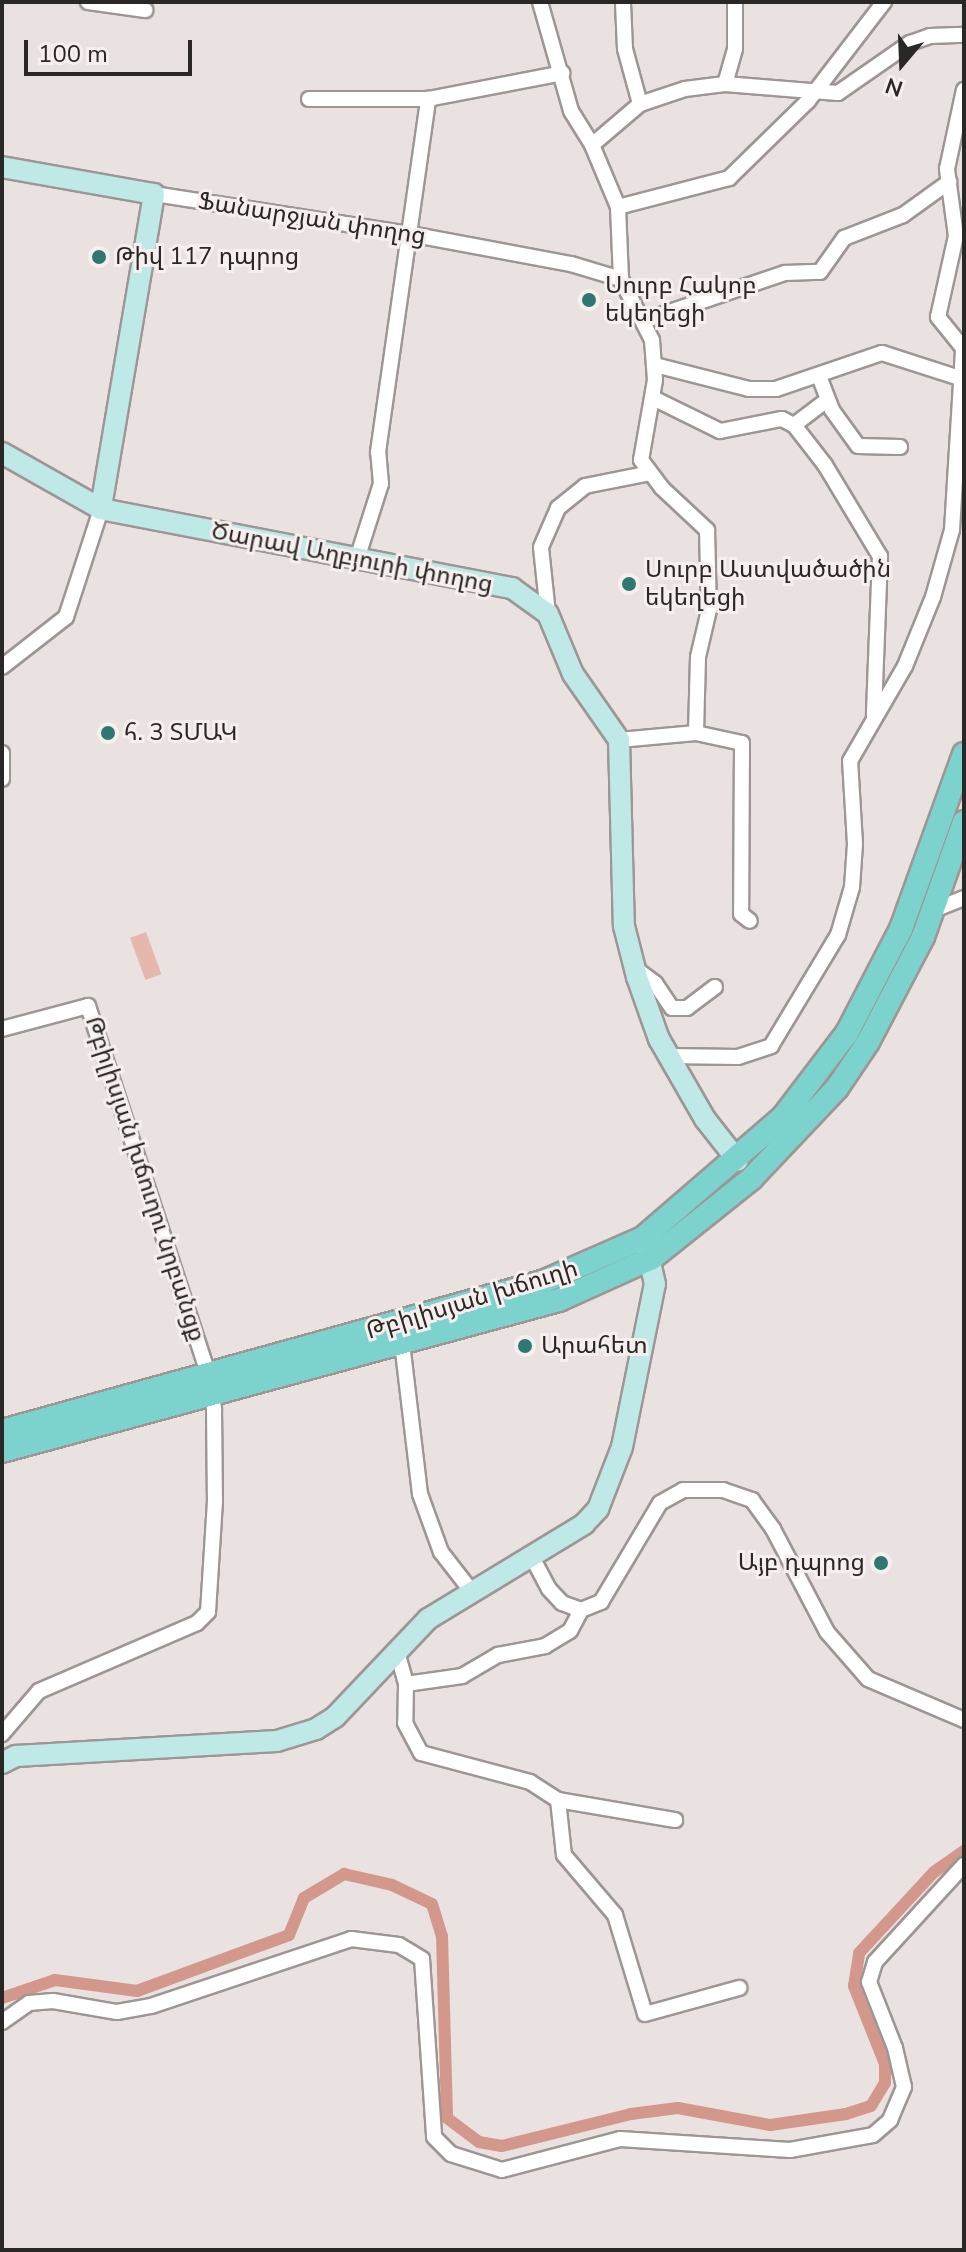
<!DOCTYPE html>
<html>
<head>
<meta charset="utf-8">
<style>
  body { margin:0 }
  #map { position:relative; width:966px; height:2252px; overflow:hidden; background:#e9e2e0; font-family:"Nunito Sans","Noto Sans Armenian",sans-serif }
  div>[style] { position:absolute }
  .green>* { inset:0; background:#e6b7ac; transform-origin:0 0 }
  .canal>* { height:12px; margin:-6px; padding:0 6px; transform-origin:6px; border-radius:6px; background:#d3988b }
  .roads { filter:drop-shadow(2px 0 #9d9695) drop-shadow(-2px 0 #9d9695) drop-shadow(0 2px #9d9695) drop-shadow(0 -2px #9d9695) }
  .street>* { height:14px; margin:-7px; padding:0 7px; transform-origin:7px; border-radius:7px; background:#fff }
  .secondary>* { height:20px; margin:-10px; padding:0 10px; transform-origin:10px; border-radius:10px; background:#bee9e6 }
  .primary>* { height:22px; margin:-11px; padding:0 11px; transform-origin:11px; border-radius:11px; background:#7cd3cd }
  .dots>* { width:22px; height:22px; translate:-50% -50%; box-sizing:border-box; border:4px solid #f6efee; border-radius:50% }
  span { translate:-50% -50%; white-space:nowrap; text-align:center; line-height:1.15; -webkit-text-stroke:6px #f6efee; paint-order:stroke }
  .street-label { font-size:24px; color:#2a2727 }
  .poi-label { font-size:24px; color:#2a2727 }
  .left { translate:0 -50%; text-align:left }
  .right { translate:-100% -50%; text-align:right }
  .frame { position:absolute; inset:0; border:4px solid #2a2727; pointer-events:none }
  .north { position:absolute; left:862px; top:24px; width:80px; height:80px; -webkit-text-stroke:6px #f6efee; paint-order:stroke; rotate:199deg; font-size:22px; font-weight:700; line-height:32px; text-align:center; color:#2a2727 }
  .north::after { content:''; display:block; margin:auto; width:28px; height:36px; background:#2a2727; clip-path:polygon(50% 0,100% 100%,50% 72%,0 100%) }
  .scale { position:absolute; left:24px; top:40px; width:168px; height:36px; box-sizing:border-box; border:4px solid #2a2727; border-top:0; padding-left:10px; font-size:24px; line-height:28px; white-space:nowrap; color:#2a2727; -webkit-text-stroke:6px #f6efee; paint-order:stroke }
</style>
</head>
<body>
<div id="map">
  <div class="green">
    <i style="left:146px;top:932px;width:45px;height:17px;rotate:70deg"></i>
  </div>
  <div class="canal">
    <i style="left:2px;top:1998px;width:56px;rotate:-18.8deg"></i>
    <i style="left:55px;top:1980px;width:83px;rotate:7.6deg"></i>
    <i style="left:137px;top:1991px;width:162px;rotate:-20.2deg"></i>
    <i style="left:289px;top:1935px;width:40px;rotate:-68deg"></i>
    <i style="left:304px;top:1898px;width:47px;rotate:-31deg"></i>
    <i style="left:344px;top:1874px;width:49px;rotate:12.9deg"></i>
    <i style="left:392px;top:1885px;width:44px;rotate:25.4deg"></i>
    <i style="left:432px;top:1904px;width:34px;rotate:73deg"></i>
    <i style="left:442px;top:1936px;width:182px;rotate:88.4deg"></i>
    <i style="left:447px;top:2118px;width:40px;rotate:37deg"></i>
    <i style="left:479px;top:2142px;width:23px;rotate:10deg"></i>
    <i style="left:502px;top:2146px;width:133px;rotate:-13.9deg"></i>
    <i style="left:631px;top:2114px;width:47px;rotate:-7.3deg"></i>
    <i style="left:678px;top:2108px;width:94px;rotate:10.5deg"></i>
    <i style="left:770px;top:2125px;width:77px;rotate:-8.2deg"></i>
    <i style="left:846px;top:2114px;width:26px;rotate:-18deg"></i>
    <i style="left:871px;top:2106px;width:27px;rotate:-59deg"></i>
    <i style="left:885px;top:2083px;width:19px;rotate:-90deg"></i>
    <i style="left:885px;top:2064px;width:84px;rotate:-111.7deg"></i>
    <i style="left:854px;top:1986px;width:33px;rotate:-81deg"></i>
    <i style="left:859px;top:1953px;width:110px;rotate:-47.2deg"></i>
    <i style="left:934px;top:1872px;width:37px;rotate:-35deg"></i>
  </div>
  <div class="roads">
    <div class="street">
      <i style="left:88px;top:2px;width:58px;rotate:8deg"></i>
      <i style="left:540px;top:2px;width:113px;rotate:74.1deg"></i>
      <i style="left:571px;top:111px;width:40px;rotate:58deg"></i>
      <i style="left:592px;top:145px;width:67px;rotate:67.2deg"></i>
      <i style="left:618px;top:207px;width:72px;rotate:87.6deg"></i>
      <i style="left:621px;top:279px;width:68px;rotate:63.1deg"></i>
      <i style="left:652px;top:340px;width:40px;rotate:85.7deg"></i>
      <i style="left:655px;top:380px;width:81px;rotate:99.9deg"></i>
      <i style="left:641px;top:460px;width:35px;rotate:53deg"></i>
      <i style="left:662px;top:488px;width:62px;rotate:43deg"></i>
      <i style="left:707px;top:530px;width:80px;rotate:88.6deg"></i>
      <i style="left:709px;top:610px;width:48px;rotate:103.2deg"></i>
      <i style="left:698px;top:657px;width:76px;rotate:91.5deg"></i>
      <i style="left:623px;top:3px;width:46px;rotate:87.5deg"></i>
      <i style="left:625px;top:49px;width:57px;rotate:74.7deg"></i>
      <i style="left:725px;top:84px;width:36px;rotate:-74deg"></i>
      <i style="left:735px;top:49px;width:47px;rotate:-90deg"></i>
      <i style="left:309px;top:99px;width:119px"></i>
      <i style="left:428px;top:99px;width:137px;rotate:-10.9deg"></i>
      <i style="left:592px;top:145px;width:63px;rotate:-40.5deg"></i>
      <i style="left:640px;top:104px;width:47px;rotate:-18.4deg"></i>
      <i style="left:685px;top:89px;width:40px;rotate:-7.1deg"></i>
      <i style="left:725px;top:84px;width:113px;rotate:4.6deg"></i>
      <i style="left:838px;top:93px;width:88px;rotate:-34.8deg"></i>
      <i style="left:910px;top:43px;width:21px;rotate:-19deg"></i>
      <i style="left:930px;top:36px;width:34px;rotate:-2deg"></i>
      <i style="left:154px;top:194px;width:259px;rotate:8.9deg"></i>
      <i style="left:410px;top:234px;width:164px;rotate:10.6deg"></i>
      <i style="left:571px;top:264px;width:52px;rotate:16.7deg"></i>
      <i style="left:618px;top:207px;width:115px;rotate:-14.6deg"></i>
      <i style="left:729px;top:178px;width:110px;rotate:-44.3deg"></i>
      <i style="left:808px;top:101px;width:125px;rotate:-52.5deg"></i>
      <i style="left:646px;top:320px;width:147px;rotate:-18.7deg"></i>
      <i style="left:785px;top:273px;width:35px;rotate:-2deg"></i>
      <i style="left:820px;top:272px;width:42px;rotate:-54.8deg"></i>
      <i style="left:844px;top:238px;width:63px;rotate:-21.3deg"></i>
      <i style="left:903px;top:215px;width:57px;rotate:-35.7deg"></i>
      <i style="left:655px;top:365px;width:97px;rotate:14.3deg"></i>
      <i style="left:749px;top:389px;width:27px"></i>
      <i style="left:776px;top:389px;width:112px;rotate:-18.8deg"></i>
      <i style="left:882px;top:353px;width:82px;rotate:17.8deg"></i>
      <i style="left:819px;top:376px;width:36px;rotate:69deg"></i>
      <i style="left:832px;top:410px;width:44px;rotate:54.2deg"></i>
      <i style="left:858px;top:446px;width:42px;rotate:1.4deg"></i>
      <i style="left:653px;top:398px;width:75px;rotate:26.2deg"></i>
      <i style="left:720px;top:431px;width:63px;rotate:-11deg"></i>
      <i style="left:782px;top:419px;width:13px;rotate:27deg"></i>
      <i style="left:794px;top:425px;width:51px;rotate:52.2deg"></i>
      <i style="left:825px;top:465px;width:106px;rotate:58.9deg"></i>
      <i style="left:880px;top:556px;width:159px;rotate:92.2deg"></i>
      <i style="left:794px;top:425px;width:41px;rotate:-37.1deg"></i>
      <i style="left:357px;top:559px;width:79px;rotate:-72.3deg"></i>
      <i style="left:381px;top:484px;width:32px;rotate:-95deg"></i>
      <i style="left:378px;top:452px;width:357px;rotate:-81.9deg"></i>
      <i style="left:548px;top:614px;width:67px;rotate:-96deg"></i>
      <i style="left:541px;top:547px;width:43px;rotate:-66.4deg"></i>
      <i style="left:558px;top:508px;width:35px;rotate:-39deg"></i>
      <i style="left:585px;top:486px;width:66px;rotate:-11.3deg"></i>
      <i style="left:2px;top:667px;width:81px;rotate:-38deg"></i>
      <i style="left:66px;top:617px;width:114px;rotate:-72deg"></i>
      <i style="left:619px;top:740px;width:77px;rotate:-5.2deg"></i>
      <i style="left:696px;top:733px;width:47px;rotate:12.3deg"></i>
      <i style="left:742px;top:743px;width:171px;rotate:90.3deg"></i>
      <i style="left:741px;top:914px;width:11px;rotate:38deg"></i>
      <i style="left:2px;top:753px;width:26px;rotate:90deg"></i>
      <i style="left:934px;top:910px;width:32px;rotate:-22deg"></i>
      <i style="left:635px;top:968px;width:25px;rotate:37deg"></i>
      <i style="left:655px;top:983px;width:30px;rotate:56deg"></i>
      <i style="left:672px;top:1008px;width:15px"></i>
      <i style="left:687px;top:1008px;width:35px;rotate:-37deg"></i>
      <i style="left:2px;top:1029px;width:89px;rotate:-15deg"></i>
      <i style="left:88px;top:1006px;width:387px;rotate:71.9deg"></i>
      <i style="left:208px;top:1374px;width:36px;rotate:80deg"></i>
      <i style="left:214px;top:1409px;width:92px;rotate:89.4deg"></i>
      <i style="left:215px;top:1501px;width:111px;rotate:93.6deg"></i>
      <i style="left:208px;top:1612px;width:16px;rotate:135deg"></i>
      <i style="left:197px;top:1623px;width:172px;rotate:156.7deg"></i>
      <i style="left:39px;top:1691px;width:57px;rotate:130.7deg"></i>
      <i style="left:668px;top:1056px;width:70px;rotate:0.8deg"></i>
      <i style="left:738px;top:1057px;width:35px;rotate:-18deg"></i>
      <i style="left:771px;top:1046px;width:130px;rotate:-58.9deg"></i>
      <i style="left:838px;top:935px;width:50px;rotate:-73.7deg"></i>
      <i style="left:852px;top:887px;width:43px;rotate:-86deg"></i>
      <i style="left:855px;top:844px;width:83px;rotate:-93.4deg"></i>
      <i style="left:850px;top:761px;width:110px;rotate:-59.9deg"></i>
      <i style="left:905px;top:666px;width:74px;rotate:-67.9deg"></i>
      <i style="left:933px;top:597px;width:70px;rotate:-74.2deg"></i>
      <i style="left:952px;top:530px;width:182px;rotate:-86.5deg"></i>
      <i style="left:963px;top:348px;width:40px;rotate:-129deg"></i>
      <i style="left:938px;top:317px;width:83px;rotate:-77.5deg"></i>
      <i style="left:956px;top:236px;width:68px;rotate:-97.7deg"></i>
      <i style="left:947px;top:169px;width:81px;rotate:-77.9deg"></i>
      <i style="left:402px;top:1343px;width:152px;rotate:83.2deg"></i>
      <i style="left:420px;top:1494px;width:62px;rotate:70.1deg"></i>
      <i style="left:441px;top:1552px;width:51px;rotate:52.2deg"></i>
      <i style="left:533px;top:1559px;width:34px;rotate:62deg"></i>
      <i style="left:549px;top:1589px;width:19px;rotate:47deg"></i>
      <i style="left:562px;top:1603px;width:20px;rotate:20deg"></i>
      <i style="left:581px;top:1610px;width:22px;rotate:-22deg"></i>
      <i style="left:601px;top:1602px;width:115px;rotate:-59.2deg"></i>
      <i style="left:660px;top:1503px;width:26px;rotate:-29deg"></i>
      <i style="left:683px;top:1490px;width:40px"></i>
      <i style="left:723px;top:1490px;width:31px;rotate:19deg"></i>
      <i style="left:752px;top:1500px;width:36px;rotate:54deg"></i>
      <i style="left:773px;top:1529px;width:116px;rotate:62.3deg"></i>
      <i style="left:827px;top:1632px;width:62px;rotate:48.9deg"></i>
      <i style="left:868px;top:1679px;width:104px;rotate:23.1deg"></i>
      <i style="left:397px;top:1652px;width:33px;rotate:74deg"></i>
      <i style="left:406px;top:1684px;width:39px;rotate:91deg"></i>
      <i style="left:405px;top:1723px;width:34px;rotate:62deg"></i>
      <i style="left:421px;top:1753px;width:113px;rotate:14.9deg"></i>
      <i style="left:530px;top:1782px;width:33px;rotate:33deg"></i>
      <i style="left:558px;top:1800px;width:55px;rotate:83.8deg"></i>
      <i style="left:564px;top:1855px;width:79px;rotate:49.6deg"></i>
      <i style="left:615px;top:1915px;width:103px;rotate:73.1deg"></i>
      <i style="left:645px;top:2014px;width:98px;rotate:-15.5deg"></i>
      <i style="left:406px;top:1684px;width:57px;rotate:-8.1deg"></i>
      <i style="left:462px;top:1676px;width:42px;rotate:-30.3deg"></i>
      <i style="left:498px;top:1655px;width:48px;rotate:-10.8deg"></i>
      <i style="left:545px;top:1646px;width:29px;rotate:-31deg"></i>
      <i style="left:570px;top:1631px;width:24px;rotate:-62deg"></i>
      <i style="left:558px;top:1800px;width:119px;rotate:9.7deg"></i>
      <i style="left:2px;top:2022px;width:33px;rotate:-35deg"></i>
      <i style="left:29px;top:2003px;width:24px;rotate:-5deg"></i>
      <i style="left:53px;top:2001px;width:65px;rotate:9.8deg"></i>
      <i style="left:117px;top:2012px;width:35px;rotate:-10deg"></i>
      <i style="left:151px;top:2006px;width:211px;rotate:-18.5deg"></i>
      <i style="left:351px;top:1939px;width:48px;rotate:7.1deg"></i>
      <i style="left:399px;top:1945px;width:27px;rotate:31deg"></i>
      <i style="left:422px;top:1959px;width:178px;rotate:86.1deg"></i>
      <i style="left:434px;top:2137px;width:24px;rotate:45deg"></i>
      <i style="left:451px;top:2154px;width:53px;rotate:17.4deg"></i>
      <i style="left:502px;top:2170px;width:122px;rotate:-14.7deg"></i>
      <i style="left:620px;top:2139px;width:170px;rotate:3.7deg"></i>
      <i style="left:790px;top:2150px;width:84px;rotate:-10.2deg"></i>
      <i style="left:873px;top:2135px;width:23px;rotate:-41deg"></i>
      <i style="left:890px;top:2120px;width:36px;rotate:-67deg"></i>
      <i style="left:904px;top:2087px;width:40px;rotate:-103deg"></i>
      <i style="left:895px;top:2048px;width:71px;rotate:-111.5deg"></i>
      <i style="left:869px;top:1982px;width:21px;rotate:-73deg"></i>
      <i style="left:875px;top:1962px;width:132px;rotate:-47.5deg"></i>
    </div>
    <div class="secondary">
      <i style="left:2px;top:167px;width:154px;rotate:10.1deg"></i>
      <i style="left:154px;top:194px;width:319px;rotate:99.6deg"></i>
      <i style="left:2px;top:453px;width:114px;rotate:29.5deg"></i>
      <i style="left:101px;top:509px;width:419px;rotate:10.9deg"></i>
      <i style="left:512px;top:588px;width:44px;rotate:35.8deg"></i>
      <i style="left:548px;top:614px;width:65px;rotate:67.4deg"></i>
      <i style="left:573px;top:674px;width:80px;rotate:55.1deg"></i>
      <i style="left:619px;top:740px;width:186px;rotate:88.5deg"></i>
      <i style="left:624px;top:926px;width:53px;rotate:75.7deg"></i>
      <i style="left:637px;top:977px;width:66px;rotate:70.5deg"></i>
      <i style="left:659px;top:1039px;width:92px;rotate:60.1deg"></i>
      <i style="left:705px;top:1119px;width:53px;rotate:51.8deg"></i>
      <i style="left:2px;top:1763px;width:16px;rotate:-27deg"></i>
      <i style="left:16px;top:1756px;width:261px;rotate:-3.3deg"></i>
      <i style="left:277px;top:1741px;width:41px;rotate:-17.1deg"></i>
      <i style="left:316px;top:1729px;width:22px;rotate:-32deg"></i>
      <i style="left:335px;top:1717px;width:135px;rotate:-46.5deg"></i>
      <i style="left:428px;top:1619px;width:183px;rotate:-31.3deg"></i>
      <i style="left:584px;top:1524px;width:21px;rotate:-47deg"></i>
      <i style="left:598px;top:1509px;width:66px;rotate:-68.8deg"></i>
      <i style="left:622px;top:1447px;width:166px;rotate:-78.6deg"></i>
      <i style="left:655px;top:1284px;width:39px;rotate:-103deg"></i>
    </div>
    <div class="primary">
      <i style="left:2px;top:1431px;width:563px;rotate:-15.44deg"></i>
      <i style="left:545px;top:1281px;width:107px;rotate:-23.7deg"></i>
      <i style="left:643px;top:1238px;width:185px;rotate:-40.8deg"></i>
      <i style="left:783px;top:1117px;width:106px;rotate:-52.7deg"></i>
      <i style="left:847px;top:1033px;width:117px;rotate:-62.6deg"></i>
      <i style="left:901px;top:929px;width:186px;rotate:-70.2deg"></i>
      <i style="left:2px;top:1451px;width:577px;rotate:-15.17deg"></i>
      <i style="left:559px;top:1300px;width:102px;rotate:-24.3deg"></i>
      <i style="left:652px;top:1258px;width:127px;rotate:-38.6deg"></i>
      <i style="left:751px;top:1179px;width:125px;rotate:-46.6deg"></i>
      <i style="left:837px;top:1088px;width:55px;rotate:-56deg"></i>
      <i style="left:868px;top:1042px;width:119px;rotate:-62.4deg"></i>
      <i style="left:923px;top:937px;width:122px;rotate:-70.4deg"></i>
    </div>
  </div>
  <div class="dots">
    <i style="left:99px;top:257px;background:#2f7771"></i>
    <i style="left:589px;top:300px;background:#2f7771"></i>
    <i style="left:629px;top:584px;background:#2f7771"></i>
    <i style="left:108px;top:733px;background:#2f7771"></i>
    <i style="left:525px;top:1346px;background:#2f7771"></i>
    <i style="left:881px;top:1563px;background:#2f7771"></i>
  </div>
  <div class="street-label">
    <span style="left:312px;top:219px;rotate:9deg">Ֆանարջյան փողոց</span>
    <span style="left:352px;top:558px;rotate:11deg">Ծարավ Աղբյուրի փողոց</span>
    <span style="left:145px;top:1179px;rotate:72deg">Թբիլիսյան խճուղու նրբանցք</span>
    <span style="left:472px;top:1300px;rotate:-17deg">Թբիլիսյան խճուղի</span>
  </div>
  <div class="poi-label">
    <span class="left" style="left:115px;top:257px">Թիվ 117 դպրոց</span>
    <span class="left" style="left:605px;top:300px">Սուրբ Հակոբ<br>եկեղեցի</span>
    <span class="left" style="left:645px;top:584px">Սուրբ Աստվածածին<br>եկեղեցի</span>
    <span class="left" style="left:124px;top:733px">հ. 3 ՏՄԱԿ</span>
    <span class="left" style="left:541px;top:1346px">Արահետ</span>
    <span class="right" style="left:865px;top:1563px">Այբ դպրոց</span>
  </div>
  <div class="frame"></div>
  <div class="north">N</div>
  <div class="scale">100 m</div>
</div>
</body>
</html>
